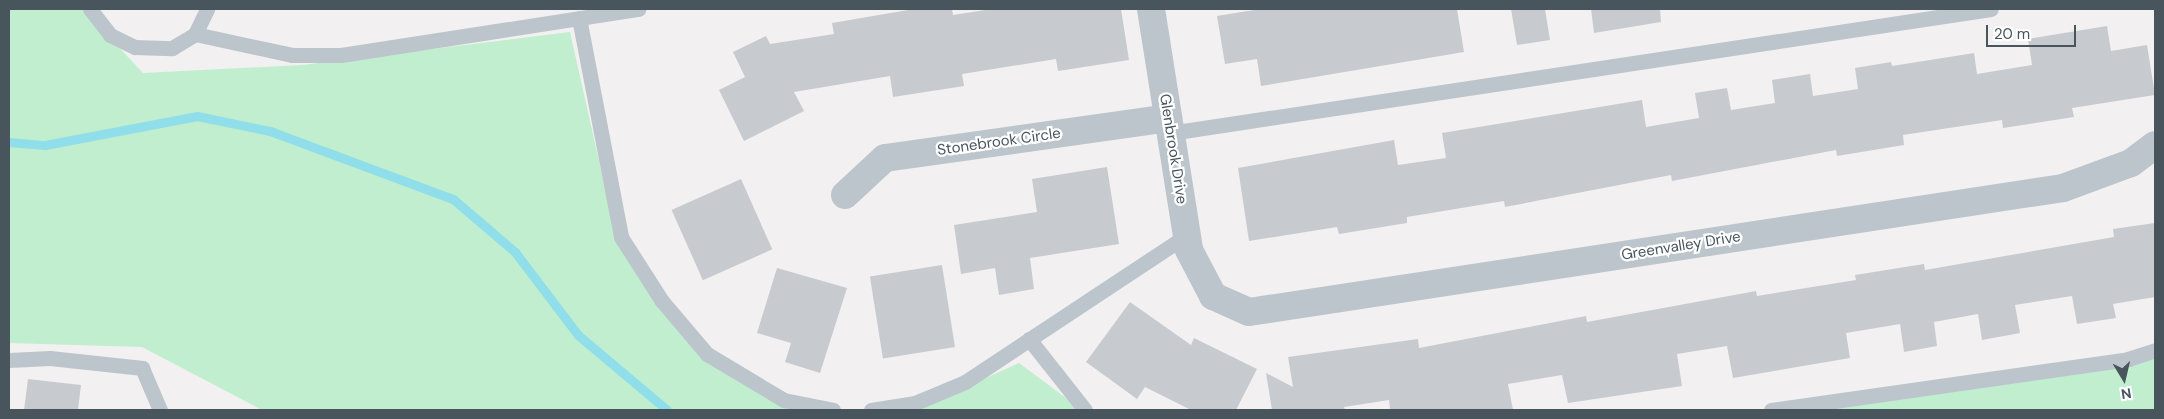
<!DOCTYPE html>
<html>
<head>
<meta charset="utf-8">
<style>
  body { margin:0 }
  #map { position:relative; width:2164px; height:419px; overflow:hidden; background:#f2f0f0; font-family:"DM Sans",sans-serif }
  div>[style] { position:absolute }
  .green>* { inset:0; background:#c0eece }
  .stream>* { height:9px; margin:-4.5px; padding:0 4.5px; transform-origin:4.5px; border-radius:4.5px; background:#8fdee9 }
  .building>* { inset:0; background:#c7cbcf; transform-origin:0 0 }
  .service>* { height:15px; margin:-7.5px; padding:0 7.5px; transform-origin:7.5px; border-radius:7.5px; background:#bcc5cc }
  .minor>* { height:28px; margin:-14px; padding:0 14px; transform-origin:14px; border-radius:14px; background:#bcc5cc }
  span { translate:-50% -50%; white-space:nowrap; text-align:center; line-height:1.15; -webkit-text-stroke:4.5px #fff; paint-order:stroke }
  .street-label { font-size:15px; color:#48555d }
  .frame { position:absolute; inset:0; border:10px solid #48555d; pointer-events:none }
  .north { position:absolute; left:2099px; top:354px; width:50px; height:50px; -webkit-text-stroke:4px #fff; paint-order:stroke; rotate:171deg; font-size:14px; font-weight:700; line-height:20px; text-align:center; color:#48555d }
  .north::after { content:''; display:block; margin:auto; width:18px; height:22px; background:#48555d; clip-path:polygon(50% 0,100% 100%,50% 72%,0 100%) }
  .scale { position:absolute; left:1986px; top:25px; width:90px; height:22px; box-sizing:border-box; border:2px solid #48555d; border-top:0; padding-left:6px; font-size:15px; line-height:18px; white-space:nowrap; color:#48555d; -webkit-text-stroke:4px #fff; paint-order:stroke }
</style>
</head>
<body>
<div id="map">
  <div class="green">
    <i style="clip-path:polygon(9px 9px,83px 9px,143px 73px,302px 65px,570px 32px,615px 232px,704px 358px,804px 410px,262px 410px,142px 347px,9px 343px)"></i>
    <i style="clip-path:polygon(2155px 349px,2155px 410px,1787px 410px)"></i>
    <i style="clip-path:polygon(1019px 363px,1082px 410px,915px 410px)"></i>
  </div>
  <div class="stream">
    <i style="left:9px;top:142px;width:36px;rotate:5deg"></i>
    <i style="left:45px;top:145px;width:155px;rotate:-10.8deg"></i>
    <i style="left:197px;top:116px;width:75px;rotate:11.6deg"></i>
    <i style="left:270px;top:131px;width:195px;rotate:20.4deg"></i>
    <i style="left:453px;top:199px;width:82px;rotate:40.5deg"></i>
    <i style="left:515px;top:252px;width:104px;rotate:52.8deg"></i>
    <i style="left:578px;top:335px;width:116px;rotate:40.1deg"></i>
  </div>
  <div class="building">
    <i style="clip-path:polygon(914px 9px,952px 9px,953px 15px,992px 9px,1121px 9px,1129px 60px,1058px 71px,1056px 59px,962px 74px,964px 86px,893px 97px,890px 76px,794px 92px,804px 111px,744px 141px,719px 90px,745px 77px,733px 52px,766px 36px,770px 44px,834px 34px,832px 23px)"></i>
    <i style="clip-path:polygon(1260px 9px,1457px 9px,1464px 52px,1261px 86px,1257px 59px,1225px 64px,1217px 16px)"></i>
    <i style="clip-path:polygon(1511px 9px,1545px 9px,1550px 40px,1517px 45px)"></i>
    <i style="clip-path:polygon(1591px 9px,1660px 9px,1661px 22px,1594px 33px)"></i>
    <i style="clip-path:polygon(2107px 26px,2111px 51px,2147px 45px,2155px 95px,2072px 108px,2074px 117px,2003px 128px,2002px 120px,1903px 135px,1904px 145px,1837px 156px,1836px 150px,1672px 181px,1671px 175px,1505px 207px,1504px 201px,1407px 217px,1407px 223px,1339px 234px,1337px 227px,1249px 241px,1238px 168px,1394px 140px,1398px 165px,1446px 158px,1442px 133px,1642px 100px,1646px 127px,1699px 118px,1695px 93px,1727px 88px,1731px 110px,1775px 103px,1772px 80px,1810px 74px,1813px 96px,1858px 89px,1855px 68px,1891px 62px,1892px 66px,1974px 53px,1977px 74px,2032px 65px,2028px 39px)"></i>
    <i style="clip-path:polygon(1107px 167px,1119px 244px,1030px 258px,1034px 289px,999px 295px,995px 268px,961px 274px,954px 225px,1037px 212px,1032px 179px)"></i>
    <i style="left:741px;top:179px;width:77px;height:76px;rotate:66deg"></i>
    <i style="clip-path:polygon(2155px 223px,2155px 297px,2113px 304px,2116px 318px,2077px 324px,2072px 296px,2015px 305px,2020px 333px,1982px 340px,1978px 314px,1934px 322px,1937px 346px,1904px 352px,1900px 324px,1846px 333px,1850px 358px,1733px 378px,1727px 346px,1677px 354px,1682px 386px,1568px 403px,1562px 375px,1508px 384px,1513px 410px,1390px 410px,1389px 400px,1344px 407px,1345px 410px,1272px 410px,1266px 373px,1293px 387px,1288px 357px,1418px 339px,1419px 348px,1586px 316px,1587px 322px,1756px 291px,1757px 296px,1856px 280px,1855px 275px,1924px 264px,1925px 270px,2114px 237px,2113px 229px)"></i>
    <i style="left:942px;top:265px;width:83px;height:73px;rotate:81deg"></i>
    <i style="clip-path:polygon(777px 268px,847px 288px,820px 373px,785px 362px,791px 343px,757px 333px)"></i>
    <i style="clip-path:polygon(1130px 302px,1191px 345px,1194px 338px,1257px 369px,1236px 410px,1191px 410px,1145px 387px,1137px 399px,1086px 362px)"></i>
    <i style="clip-path:polygon(28px 379px,81px 385px,78px 410px,24px 410px)"></i>
  </div>
  <div class="service">
    <i style="left:90px;top:9px;width:33px;rotate:52deg"></i>
    <i style="left:110px;top:35px;width:28px;rotate:26deg"></i>
    <i style="left:135px;top:47px;width:37px;rotate:2deg"></i>
    <i style="left:172px;top:48px;width:27px;rotate:-31deg"></i>
    <i style="left:195px;top:34px;width:28px;rotate:-64deg"></i>
    <i style="left:579px;top:18px;width:223px;rotate:79.1deg"></i>
    <i style="left:621px;top:237px;width:76px;rotate:57.4deg"></i>
    <i style="left:662px;top:301px;width:70px;rotate:49.7deg"></i>
    <i style="left:707px;top:354px;width:90px;rotate:30.9deg"></i>
    <i style="left:784px;top:400px;width:50px;rotate:11.5deg"></i>
    <i style="left:195px;top:34px;width:99px;rotate:12.2deg"></i>
    <i style="left:292px;top:55px;width:49px"></i>
    <i style="left:341px;top:55px;width:301px;rotate:-8.8deg"></i>
    <i style="left:1170px;top:133px;width:830px;rotate:-8.59deg"></i>
    <i style="left:1029px;top:339px;width:90px;rotate:51.7deg"></i>
    <i style="left:9px;top:360px;width:41px;rotate:-2.8deg"></i>
    <i style="left:50px;top:358px;width:93px;rotate:6.2deg"></i>
    <i style="left:142px;top:368px;width:46px;rotate:66.8deg"></i>
    <i style="left:871px;top:410px;width:45px;rotate:-9deg"></i>
    <i style="left:915px;top:403px;width:54px;rotate:-22.8deg"></i>
    <i style="left:965px;top:382px;width:266px;rotate:-33.5deg"></i>
    <i style="left:1771px;top:410px;width:361px;rotate:-8.1deg"></i>
    <i style="left:2128px;top:359px;width:28px;rotate:-18deg"></i>
  </div>
  <div class="minor">
    <i style="left:1151px;top:9px;width:244px;rotate:81deg"></i>
    <i style="left:1189px;top:250px;width:52px;rotate:62.4deg"></i>
    <i style="left:1213px;top:296px;width:39px;rotate:24deg"></i>
    <i style="left:1249px;top:312px;width:823px;rotate:-8.66deg"></i>
    <i style="left:2063px;top:188px;width:72px;rotate:-20.2deg"></i>
    <i style="left:2131px;top:163px;width:30px;rotate:-37deg"></i>
    <i style="left:845px;top:195px;width:54px;rotate:-42.8deg"></i>
    <i style="left:885px;top:158px;width:286px;rotate:-8deg"></i>
  </div>
  <div class="street-label">
    <span style="left:999px;top:142px;rotate:-8deg">Stonebrook Circle</span>
    <span style="left:1173px;top:149px;rotate:81deg">Glenbrook Drive</span>
    <span style="left:1681px;top:246px;rotate:-9deg">Greenvalley Drive</span>
  </div>
  <div class="frame"></div>
  <div class="north">N</div>
  <div class="scale">20 m</div>
</div>
</body>
</html>
